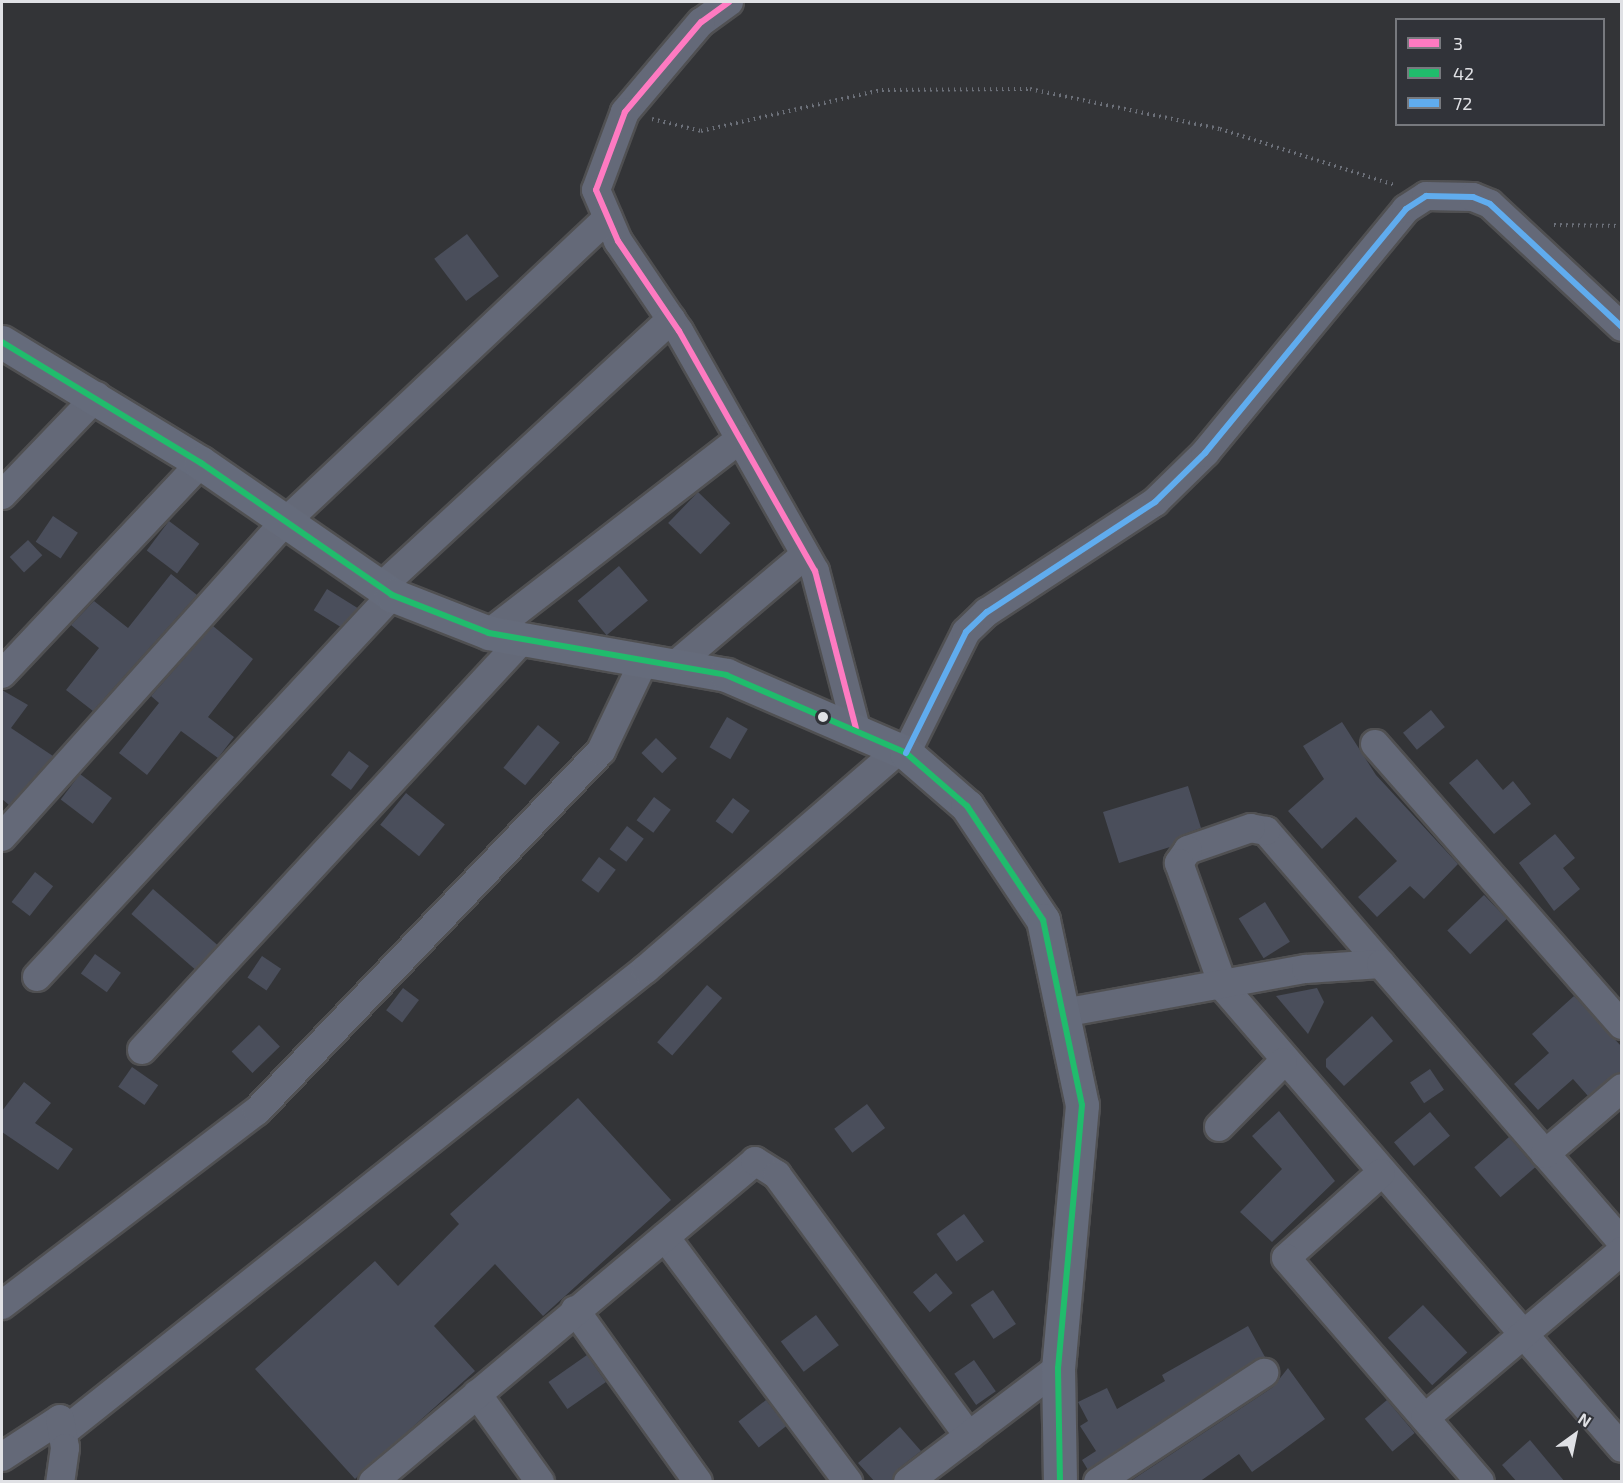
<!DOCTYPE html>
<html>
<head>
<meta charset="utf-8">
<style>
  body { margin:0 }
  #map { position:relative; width:1623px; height:1483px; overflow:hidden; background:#333437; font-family:"Exo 2",sans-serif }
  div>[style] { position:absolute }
  .building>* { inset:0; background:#4a4e5b; transform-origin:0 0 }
  .path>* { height:4px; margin-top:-2px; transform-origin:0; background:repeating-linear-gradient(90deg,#6c7079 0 1.5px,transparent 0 6px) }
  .roads { filter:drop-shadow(2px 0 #505052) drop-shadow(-2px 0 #505052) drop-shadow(0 2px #505052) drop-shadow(0 -2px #505052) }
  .minor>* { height:28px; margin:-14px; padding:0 14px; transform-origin:14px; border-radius:14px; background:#646978 }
  .secondary>* { height:33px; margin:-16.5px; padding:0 16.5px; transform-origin:16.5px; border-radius:16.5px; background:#656b7b }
  .bus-1>* { height:6px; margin:-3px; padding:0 3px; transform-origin:3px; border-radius:3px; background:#fe7ac1 }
  .bus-2>* { height:6px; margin:-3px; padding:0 3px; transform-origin:3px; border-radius:3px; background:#20bc6c }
  .bus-3>* { height:6px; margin:-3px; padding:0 3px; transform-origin:3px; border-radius:3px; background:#60acee }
  .dots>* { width:16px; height:16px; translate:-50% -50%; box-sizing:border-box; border:3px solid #313339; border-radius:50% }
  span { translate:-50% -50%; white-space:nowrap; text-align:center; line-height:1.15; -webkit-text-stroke:4.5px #313339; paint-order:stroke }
  .frame { position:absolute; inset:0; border:3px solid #e0e1e5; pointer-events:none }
  .legend { position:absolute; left:1395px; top:18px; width:210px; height:108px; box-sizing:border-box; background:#313339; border:2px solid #77797e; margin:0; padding:8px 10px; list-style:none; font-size:18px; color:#e0e1e5 }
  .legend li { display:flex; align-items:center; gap:12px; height:30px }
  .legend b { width:30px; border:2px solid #77797e }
  .north { position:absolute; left:1545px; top:1405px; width:60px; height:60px; -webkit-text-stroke:4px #313339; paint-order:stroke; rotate:33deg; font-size:16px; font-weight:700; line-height:24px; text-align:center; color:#e0e1e5 }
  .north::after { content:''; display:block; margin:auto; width:21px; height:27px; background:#e0e1e5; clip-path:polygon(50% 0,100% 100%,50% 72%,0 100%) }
</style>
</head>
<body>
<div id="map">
  <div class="building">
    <i style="left:467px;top:234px;width:53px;height:41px;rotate:53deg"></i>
    <i style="left:698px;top:492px;width:45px;height:43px;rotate:44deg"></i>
    <i style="left:53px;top:516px;width:30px;height:31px;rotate:34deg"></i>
    <i style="left:169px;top:521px;width:38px;height:37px;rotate:37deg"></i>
    <i style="left:28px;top:540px;width:21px;height:25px;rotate:47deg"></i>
    <i style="left:619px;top:566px;width:45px;height:54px;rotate:50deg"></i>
    <i style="clip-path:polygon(171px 574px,197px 595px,93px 711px,66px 690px,99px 648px,71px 625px,94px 601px,128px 628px)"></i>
    <i style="left:327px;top:589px;width:36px;height:25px;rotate:32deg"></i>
    <i style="clip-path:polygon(213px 626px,253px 659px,208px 717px,234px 737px,218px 758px,181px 731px,147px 775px,119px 753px,159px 703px,151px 696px)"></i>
    <i style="clip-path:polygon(2px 690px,28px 705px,11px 728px,53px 756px,9px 805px,2px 799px)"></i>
    <i style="left:1431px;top:710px;width:22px;height:36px;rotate:51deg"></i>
    <i style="left:727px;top:717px;width:24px;height:35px;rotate:30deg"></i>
    <i style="clip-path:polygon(1342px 722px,1376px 775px,1458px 864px,1424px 899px,1410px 886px,1377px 917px,1358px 897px,1397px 861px,1356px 817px,1322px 849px,1288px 811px,1324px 779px,1303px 746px)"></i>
    <i style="left:538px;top:725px;width:28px;height:55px;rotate:39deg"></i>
    <i style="left:656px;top:738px;width:29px;height:21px;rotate:44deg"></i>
    <i style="left:349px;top:751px;width:25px;height:30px;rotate:37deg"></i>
    <i style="clip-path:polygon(1477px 759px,1503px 790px,1513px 781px,1531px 804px,1494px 834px,1449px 783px)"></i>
    <i style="left:80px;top:774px;width:40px;height:32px;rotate:37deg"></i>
    <i style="clip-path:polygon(1188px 786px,1201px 828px,1182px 835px,1170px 847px,1119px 863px,1103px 812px)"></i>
    <i style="left:406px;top:793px;width:50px;height:41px;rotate:39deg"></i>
    <i style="left:654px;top:797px;width:21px;height:29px;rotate:37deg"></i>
    <i style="left:733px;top:798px;width:21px;height:29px;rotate:37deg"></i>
    <i style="left:627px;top:826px;width:21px;height:29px;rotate:37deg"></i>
    <i style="clip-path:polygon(1555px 834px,1575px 858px,1563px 868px,1580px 889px,1554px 911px,1519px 863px)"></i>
    <i style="left:599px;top:857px;width:21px;height:29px;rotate:37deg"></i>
    <i style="left:35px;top:872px;width:23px;height:38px;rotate:38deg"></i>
    <i style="left:153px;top:889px;width:85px;height:33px;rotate:41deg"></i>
    <i style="left:1484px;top:895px;width:33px;height:51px;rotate:46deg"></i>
    <i style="left:1265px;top:902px;width:47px;height:31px;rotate:58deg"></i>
    <i style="left:95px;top:954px;width:32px;height:24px;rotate:36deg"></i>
    <i style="left:262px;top:956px;width:23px;height:26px;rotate:34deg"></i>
    <i style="left:707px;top:985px;width:20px;height:76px;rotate:41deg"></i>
    <i style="left:403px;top:988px;width:20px;height:28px;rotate:37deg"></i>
    <i style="clip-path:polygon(1317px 988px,1324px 1002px,1308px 1034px,1276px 996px)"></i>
    <i style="clip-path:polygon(1574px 996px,1622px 1047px,1622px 1072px,1588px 1096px,1573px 1079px,1538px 1110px,1514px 1084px,1549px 1053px,1532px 1034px)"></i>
    <i style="clip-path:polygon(1372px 1016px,1393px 1041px,1344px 1086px,1326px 1067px,1326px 1059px)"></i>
    <i style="left:259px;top:1025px;width:30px;height:38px;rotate:46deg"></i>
    <i style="left:132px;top:1067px;width:32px;height:24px;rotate:35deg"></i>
    <i style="left:1430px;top:1069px;width:25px;height:24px;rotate:56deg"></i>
    <i style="clip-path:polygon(24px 1082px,51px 1103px,35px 1123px,73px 1149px,58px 1170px,2px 1132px,2px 1111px)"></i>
    <i style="clip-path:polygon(578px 1098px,671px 1200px,543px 1316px,495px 1264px,434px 1326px,475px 1371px,355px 1479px,255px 1369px,375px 1261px,398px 1286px,459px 1224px,450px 1214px)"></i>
    <i style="left:867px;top:1104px;width:30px;height:41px;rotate:53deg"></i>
    <i style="clip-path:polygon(1279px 1111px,1335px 1181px,1272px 1242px,1240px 1212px,1282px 1169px,1252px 1136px)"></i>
    <i style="left:1430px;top:1112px;width:31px;height:47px;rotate:50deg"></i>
    <i style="left:1509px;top:1137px;width:40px;height:46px;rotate:49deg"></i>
    <i style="left:964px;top:1214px;width:34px;height:34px;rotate:54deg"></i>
    <i style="left:936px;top:1273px;width:26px;height:30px;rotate:50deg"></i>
    <i style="left:993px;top:1290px;width:41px;height:27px;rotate:56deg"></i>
    <i style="left:1423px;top:1305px;width:65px;height:48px;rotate:47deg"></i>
    <i style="left:816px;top:1315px;width:38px;height:44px;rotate:53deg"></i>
    <i style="clip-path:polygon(1248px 1326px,1265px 1357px,1088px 1470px,1082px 1460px,1096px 1451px,1080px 1426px,1088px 1421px,1078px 1402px,1107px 1388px,1117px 1409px,1165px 1381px,1162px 1375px)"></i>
    <i style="left:587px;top:1355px;width:33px;height:47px;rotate:55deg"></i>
    <i style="left:974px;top:1360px;width:38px;height:24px;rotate:55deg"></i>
    <i style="clip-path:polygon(1288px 1368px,1325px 1419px,1279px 1453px,1252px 1472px,1239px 1454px,1199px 1482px,1129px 1482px,1273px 1387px)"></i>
    <i style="left:766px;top:1400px;width:33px;height:35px;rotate:52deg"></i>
    <i style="left:1387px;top:1400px;width:43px;height:29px;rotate:50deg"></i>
    <i style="clip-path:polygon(900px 1427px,921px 1451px,898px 1469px,892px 1482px,875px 1482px,858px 1463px)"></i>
    <i style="clip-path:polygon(1530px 1440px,1565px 1482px,1517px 1482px,1502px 1465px)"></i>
  </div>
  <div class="path">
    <i style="left:652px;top:119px;width:50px;rotate:13.8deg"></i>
    <i style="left:701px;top:131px;width:186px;rotate:-12.8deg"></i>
    <i style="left:882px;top:90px;width:148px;rotate:-0.4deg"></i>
    <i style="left:1030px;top:89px;width:194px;rotate:11.9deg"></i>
    <i style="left:1220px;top:129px;width:183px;rotate:17.8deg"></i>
    <i style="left:1554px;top:225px;width:68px;rotate:0.8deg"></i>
  </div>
  <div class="roads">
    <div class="minor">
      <i style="left:729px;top:2px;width:34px;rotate:144deg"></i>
      <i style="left:701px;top:22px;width:118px;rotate:130.2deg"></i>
      <i style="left:625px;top:112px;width:83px;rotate:110.4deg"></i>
      <i style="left:596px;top:190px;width:56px;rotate:66.7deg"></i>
      <i style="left:618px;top:241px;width:109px;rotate:55.9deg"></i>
      <i style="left:679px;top:331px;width:276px;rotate:60.5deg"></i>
      <i style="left:815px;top:571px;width:162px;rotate:75.4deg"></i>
      <i style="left:2px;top:495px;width:137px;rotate:-46.2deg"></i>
      <i style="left:381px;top:587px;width:395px;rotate:-42.7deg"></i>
      <i style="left:489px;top:633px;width:317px;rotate:-37.7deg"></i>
      <i style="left:674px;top:666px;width:172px;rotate:-40.3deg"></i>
      <i style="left:2px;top:674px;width:290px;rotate:-46.7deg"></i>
      <i style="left:1375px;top:744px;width:374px;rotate:48.7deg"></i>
      <i style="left:906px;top:753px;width:135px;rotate:-63.6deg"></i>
      <i style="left:966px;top:632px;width:29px;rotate:-44deg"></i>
      <i style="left:987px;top:612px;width:201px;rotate:-33.2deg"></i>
      <i style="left:1155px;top:502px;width:70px;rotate:-44.4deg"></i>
      <i style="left:1205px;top:453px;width:316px;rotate:-50.5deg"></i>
      <i style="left:1406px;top:209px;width:24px;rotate:-33deg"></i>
      <i style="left:1426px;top:196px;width:47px;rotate:1.2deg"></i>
      <i style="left:1473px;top:197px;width:18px;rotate:22deg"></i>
      <i style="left:1490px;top:204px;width:180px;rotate:43deg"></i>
      <i style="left:2px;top:837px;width:421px;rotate:-48.1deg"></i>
      <i style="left:283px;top:524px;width:446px;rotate:-43.3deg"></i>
      <i style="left:1381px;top:964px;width:176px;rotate:-130.8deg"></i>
      <i style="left:1266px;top:831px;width:15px;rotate:-169deg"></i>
      <i style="left:1251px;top:828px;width:67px;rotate:160.8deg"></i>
      <i style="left:1188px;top:850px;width:16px;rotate:125deg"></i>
      <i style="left:1179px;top:863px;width:133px;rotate:70.2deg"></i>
      <i style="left:1224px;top:988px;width:608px;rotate:49.13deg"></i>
      <i style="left:37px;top:977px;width:521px;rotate:-47.1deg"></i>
      <i style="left:1063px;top:1013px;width:247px;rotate:-10.3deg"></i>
      <i style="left:1306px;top:969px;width:75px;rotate:-3.8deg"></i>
      <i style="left:1381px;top:964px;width:368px;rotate:49.1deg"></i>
      <i style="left:142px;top:1050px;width:560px;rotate:-47.17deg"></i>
      <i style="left:1219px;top:1127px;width:91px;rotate:-45.4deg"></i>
      <i style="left:1545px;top:1154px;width:101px;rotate:-40.6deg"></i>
      <i style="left:1381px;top:1173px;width:127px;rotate:138.2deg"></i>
      <i style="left:1286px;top:1258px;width:296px;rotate:49.1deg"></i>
      <i style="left:665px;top:1237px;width:306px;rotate:53.2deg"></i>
      <i style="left:2px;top:1305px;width:320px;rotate:-37.3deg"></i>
      <i style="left:257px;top:1111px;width:498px;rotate:-46.3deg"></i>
      <i style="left:601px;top:751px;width:100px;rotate:-64.5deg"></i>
      <i style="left:575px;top:1310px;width:211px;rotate:54.4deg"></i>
      <i style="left:477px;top:1394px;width:108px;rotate:54.4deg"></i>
      <i style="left:1425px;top:1418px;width:258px;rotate:-40.3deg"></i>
      <i style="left:62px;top:1433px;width:746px;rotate:-38.47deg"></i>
      <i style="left:646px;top:969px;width:335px;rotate:-40.9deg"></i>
      <i style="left:2px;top:1457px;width:69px;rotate:-33.2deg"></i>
      <i style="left:60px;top:1419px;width:29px;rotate:80deg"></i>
      <i style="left:65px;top:1448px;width:34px;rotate:98deg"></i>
      <i style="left:373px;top:1482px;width:499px;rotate:-40deg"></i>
      <i style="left:755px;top:1161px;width:26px;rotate:32deg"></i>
      <i style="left:777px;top:1175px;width:324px;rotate:53.7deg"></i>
      <i style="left:908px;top:1482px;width:188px;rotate:-37.2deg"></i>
      <i style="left:1098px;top:1482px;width:199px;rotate:-33.3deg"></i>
    </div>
    <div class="secondary">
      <i style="left:2px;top:342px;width:233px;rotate:31.3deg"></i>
      <i style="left:201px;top:463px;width:232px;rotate:34.6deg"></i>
      <i style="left:392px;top:595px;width:104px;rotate:21.4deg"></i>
      <i style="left:489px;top:633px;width:241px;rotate:10deg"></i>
      <i style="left:726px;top:675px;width:196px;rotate:23.4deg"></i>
      <i style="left:906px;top:753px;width:81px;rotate:41deg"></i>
      <i style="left:967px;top:806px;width:137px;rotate:56.3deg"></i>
      <i style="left:1043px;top:920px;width:189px;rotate:78.1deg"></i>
      <i style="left:1082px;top:1105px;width:264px;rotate:95.2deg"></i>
      <i style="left:1058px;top:1368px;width:114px;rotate:89deg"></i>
    </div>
  </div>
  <div class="bus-1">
    <i style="left:729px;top:2px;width:34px;rotate:144deg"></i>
    <i style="left:701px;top:22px;width:118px;rotate:130.2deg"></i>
    <i style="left:625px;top:112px;width:83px;rotate:110.4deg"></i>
    <i style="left:596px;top:190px;width:56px;rotate:66.7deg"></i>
    <i style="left:618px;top:241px;width:109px;rotate:55.9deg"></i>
    <i style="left:679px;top:331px;width:276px;rotate:60.5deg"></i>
    <i style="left:815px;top:571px;width:162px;rotate:75.4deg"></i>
  </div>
  <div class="bus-2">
    <i style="left:2px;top:342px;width:233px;rotate:31.3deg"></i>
    <i style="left:201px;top:463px;width:232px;rotate:34.6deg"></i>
    <i style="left:392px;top:595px;width:104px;rotate:21.4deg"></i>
    <i style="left:489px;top:633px;width:241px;rotate:10deg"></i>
    <i style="left:726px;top:675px;width:196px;rotate:23.4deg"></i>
    <i style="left:906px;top:753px;width:81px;rotate:41deg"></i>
    <i style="left:967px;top:806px;width:137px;rotate:56.3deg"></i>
    <i style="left:1043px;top:920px;width:189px;rotate:78.1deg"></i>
    <i style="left:1082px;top:1105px;width:264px;rotate:95.2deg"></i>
    <i style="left:1058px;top:1368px;width:114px;rotate:89deg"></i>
  </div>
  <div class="bus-3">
    <i style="left:906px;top:753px;width:135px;rotate:-63.6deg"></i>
    <i style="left:966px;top:632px;width:29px;rotate:-44deg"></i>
    <i style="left:987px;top:612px;width:201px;rotate:-33.2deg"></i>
    <i style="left:1155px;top:502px;width:70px;rotate:-44.4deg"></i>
    <i style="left:1205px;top:453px;width:316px;rotate:-50.5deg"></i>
    <i style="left:1406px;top:209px;width:24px;rotate:-33deg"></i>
    <i style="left:1426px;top:196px;width:47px;rotate:1.2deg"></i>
    <i style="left:1473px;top:197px;width:18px;rotate:22deg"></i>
    <i style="left:1490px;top:204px;width:180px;rotate:43deg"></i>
  </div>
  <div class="dots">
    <i style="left:823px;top:717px;background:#e0e1e5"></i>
  </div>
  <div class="frame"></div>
  <ul class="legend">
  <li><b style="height:8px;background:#fe7ac1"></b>3</li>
  <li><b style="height:8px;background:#20bc6c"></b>42</li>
  <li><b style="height:8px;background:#60acee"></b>72</li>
  </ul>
  <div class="north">N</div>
</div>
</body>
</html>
